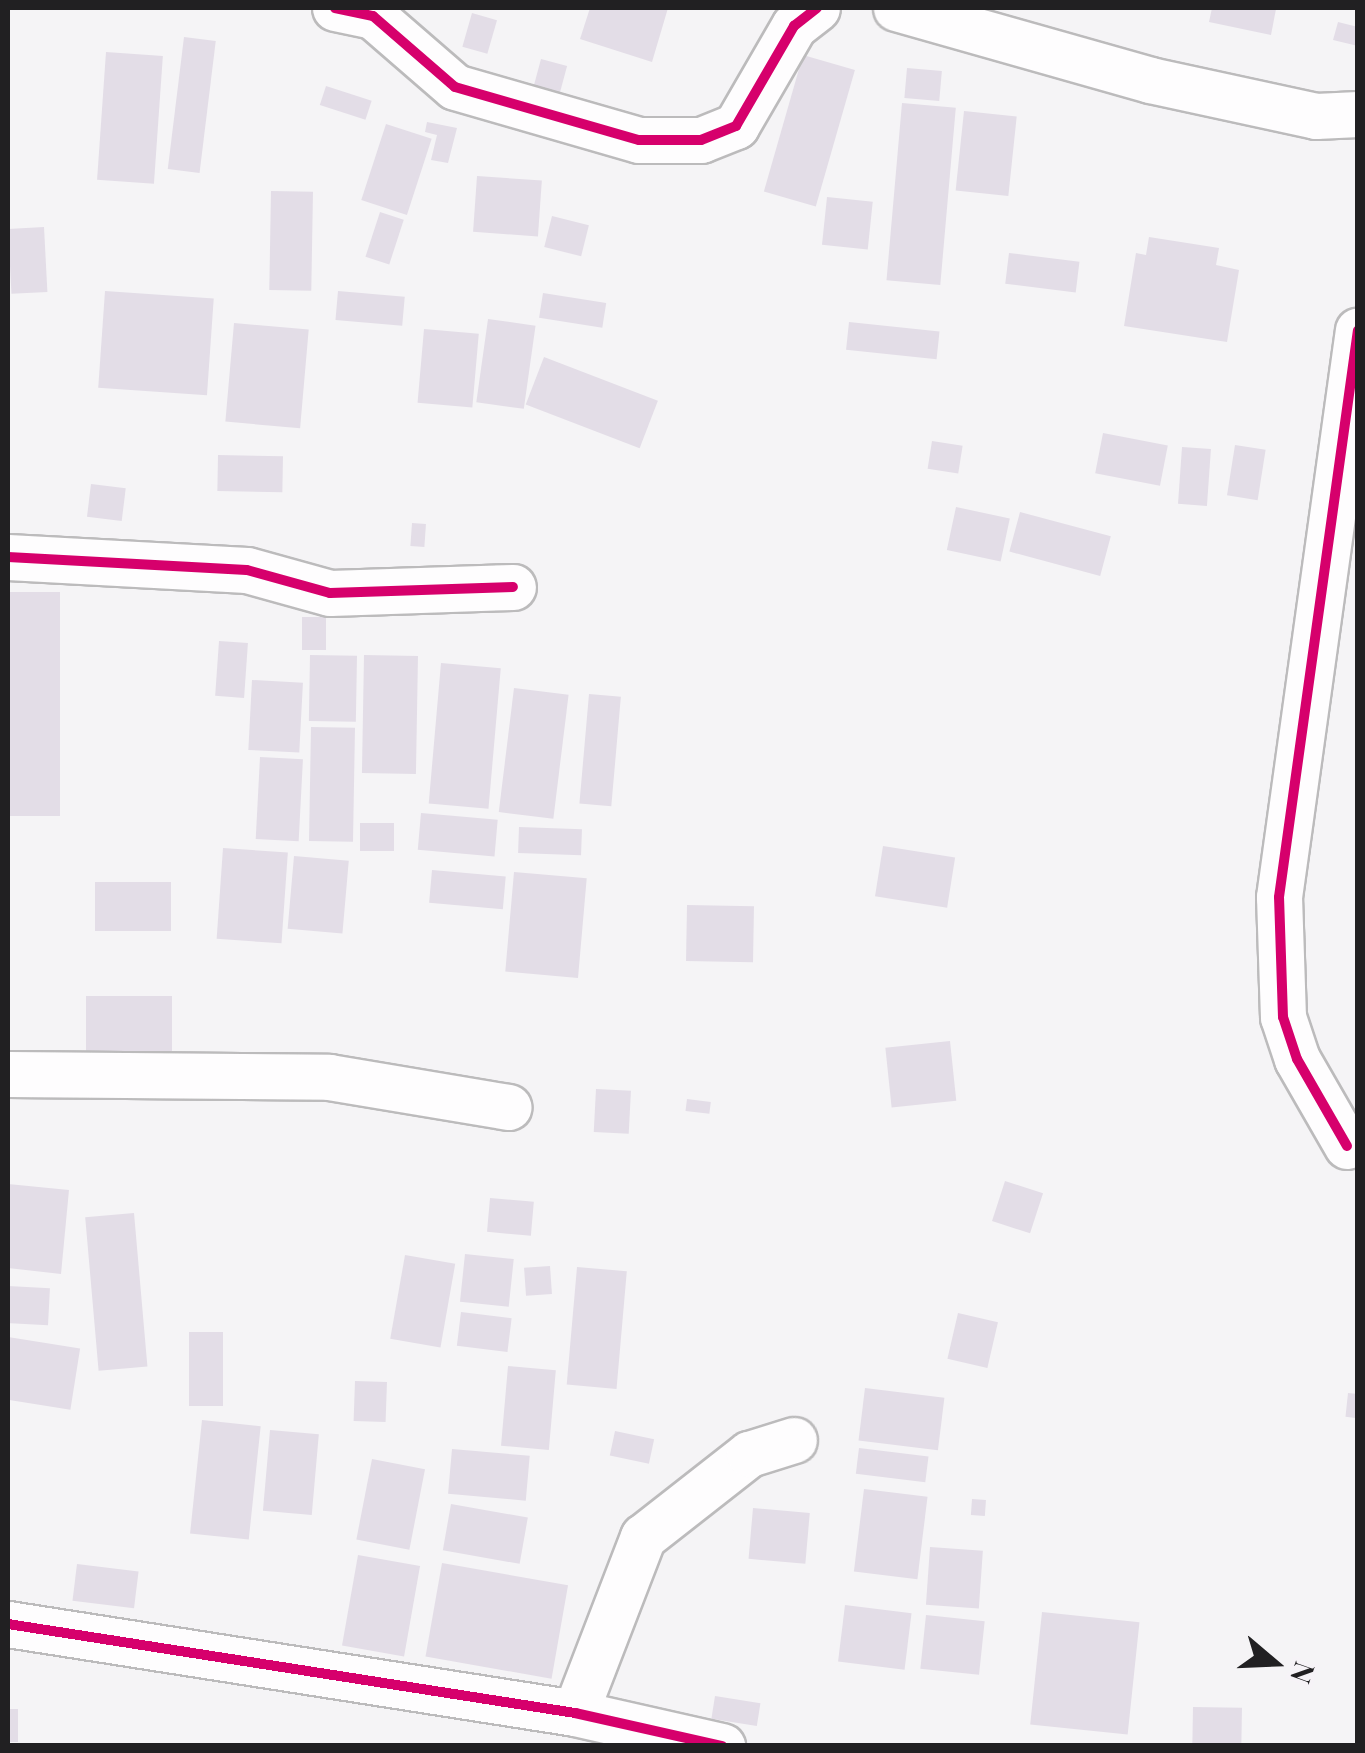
<!DOCTYPE html>
<html>
<head>
<meta charset="utf-8">
<style>
  body { margin:0 }
  #map { position:relative; width:1365px; height:1753px; overflow:hidden; background:#f5f4f6; font-family:"Playfair Display",serif }
  div>[style] { position:absolute }
  .building>* { inset:0; background:#e3dde7; transform-origin:0 0 }
  .roads { filter:drop-shadow(2px 0 #bcbbbc) drop-shadow(-2px 0 #bcbbbc) drop-shadow(0 2px #bcbbbc) drop-shadow(0 -2px #bcbbbc) }
  .street>* { height:45px; margin:-22.5px; padding:0 22.5px; transform-origin:22.5px; border-radius:22.5px; background:#fefdfe }
  .cycleway>* { height:10px; margin:-5px; padding:0 5px; transform-origin:5px; border-radius:5px; background:#d6006c }
  span { translate:-50% -50%; white-space:nowrap; text-align:center; line-height:1.15; -webkit-text-stroke:10px #f6f3f7; paint-order:stroke }
  .frame { position:absolute; inset:0; border:10px solid #212022; pointer-events:none }
  .north { position:absolute; left:1225px; top:1613px; width:100px; height:100px; -webkit-text-stroke:8px #f6f3f7; paint-order:stroke; rotate:109deg; font-size:28px; font-weight:700; line-height:40px; text-align:center; color:#212022 }
  .north::after { content:''; display:block; margin:auto; width:35px; height:45px; background:#212022; clip-path:polygon(50% 0,100% 100%,50% 72%,0 100%) }
</style>
</head>
<body>
<div id="map">
  <div class="building">
    <i style="clip-path:polygon(590px 8px,668px 8px,652px 62px,580px 39px)"></i>
    <i style="clip-path:polygon(1212px 8px,1276px 9px,1271px 35px,1209px 22px)"></i>
    <i style="left:472px;top:13px;width:26px;height:35px;rotate:16deg"></i>
    <i style="clip-path:polygon(1338px 22px,1358px 27px,1358px 46px,1333px 40px)"></i>
    <i style="left:184px;top:37px;width:32px;height:133px;rotate:7deg"></i>
    <i style="left:106px;top:52px;width:57px;height:128px;rotate:4deg"></i>
    <i style="left:803px;top:55px;width:54px;height:142px;rotate:16deg"></i>
    <i style="left:541px;top:59px;width:27px;height:34px;rotate:15deg"></i>
    <i style="left:907px;top:68px;width:35px;height:30px;rotate:5deg"></i>
    <i style="left:326px;top:86px;width:48px;height:20px;rotate:18deg"></i>
    <i style="left:902px;top:103px;width:54px;height:178px;rotate:5deg"></i>
    <i style="left:964px;top:111px;width:53px;height:80px;rotate:6deg"></i>
    <i style="clip-path:polygon(427px 122px,457px 128px,448px 163px,431px 160px,437px 135px,425px 132px)"></i>
    <i style="left:386px;top:124px;width:48px;height:80px;rotate:18deg"></i>
    <i style="left:477px;top:176px;width:65px;height:56px;rotate:4deg"></i>
    <i style="left:271px;top:191px;width:42px;height:99px;rotate:1deg"></i>
    <i style="left:827px;top:197px;width:46px;height:48px;rotate:6deg"></i>
    <i style="left:380px;top:212px;width:25px;height:47px;rotate:18deg"></i>
    <i style="left:552px;top:216px;width:38px;height:32px;rotate:14deg"></i>
    <i style="left:44px;top:227px;width:65px;height:36px;rotate:87deg"></i>
    <i style="clip-path:polygon(1149px 237px,1219px 248px,1216px 265px,1239px 270px,1227px 342px,1124px 326px,1136px 253px,1146px 255px)"></i>
    <i style="left:1009px;top:253px;width:71px;height:31px;rotate:7deg"></i>
    <i style="left:105px;top:291px;width:109px;height:97px;rotate:4deg"></i>
    <i style="left:338px;top:291px;width:67px;height:29px;rotate:5deg"></i>
    <i style="left:543px;top:293px;width:64px;height:25px;rotate:9deg"></i>
    <i style="left:488px;top:319px;width:48px;height:84px;rotate:8deg"></i>
    <i style="left:849px;top:322px;width:91px;height:28px;rotate:6deg"></i>
    <i style="left:234px;top:323px;width:75px;height:99px;rotate:5deg"></i>
    <i style="left:424px;top:329px;width:55px;height:74px;rotate:5deg"></i>
    <i style="left:544px;top:357px;width:122px;height:51px;rotate:21deg"></i>
    <i style="left:1103px;top:433px;width:66px;height:41px;rotate:11deg"></i>
    <i style="left:932px;top:441px;width:31px;height:28px;rotate:9deg"></i>
    <i style="left:1235px;top:445px;width:31px;height:51px;rotate:9deg"></i>
    <i style="left:1182px;top:447px;width:29px;height:57px;rotate:4deg"></i>
    <i style="left:218px;top:455px;width:65px;height:36px;rotate:1deg"></i>
    <i style="left:91px;top:484px;width:35px;height:33px;rotate:7deg"></i>
    <i style="left:956px;top:507px;width:55px;height:44px;rotate:12deg"></i>
    <i style="left:1020px;top:512px;width:94px;height:41px;rotate:15deg"></i>
    <i style="left:412px;top:523px;width:14px;height:23px;rotate:4deg"></i>
    <i style="left:8px;top:592px;width:52px;height:224px"></i>
    <i style="left:326px;top:617px;width:33px;height:24px;rotate:90deg"></i>
    <i style="left:219px;top:641px;width:29px;height:55px;rotate:4deg"></i>
    <i style="left:310px;top:655px;width:47px;height:66px;rotate:1deg"></i>
    <i style="left:364px;top:655px;width:54px;height:118px;rotate:1deg"></i>
    <i style="left:441px;top:663px;width:60px;height:141px;rotate:5deg"></i>
    <i style="left:252px;top:680px;width:51px;height:70px;rotate:3deg"></i>
    <i style="left:514px;top:688px;width:55px;height:125px;rotate:7deg"></i>
    <i style="left:589px;top:694px;width:32px;height:110px;rotate:5deg"></i>
    <i style="left:311px;top:727px;width:44px;height:114px;rotate:1deg"></i>
    <i style="left:260px;top:757px;width:43px;height:82px;rotate:3deg"></i>
    <i style="left:421px;top:813px;width:77px;height:37px;rotate:5deg"></i>
    <i style="left:360px;top:823px;width:34px;height:28px"></i>
    <i style="left:519px;top:827px;width:63px;height:26px;rotate:2deg"></i>
    <i style="left:883px;top:846px;width:73px;height:51px;rotate:9deg"></i>
    <i style="left:223px;top:848px;width:65px;height:91px;rotate:4deg"></i>
    <i style="left:294px;top:856px;width:55px;height:73px;rotate:5deg"></i>
    <i style="left:432px;top:870px;width:74px;height:33px;rotate:5deg"></i>
    <i style="left:514px;top:872px;width:73px;height:100px;rotate:5deg"></i>
    <i style="left:95px;top:882px;width:76px;height:49px"></i>
    <i style="left:687px;top:905px;width:67px;height:56px;rotate:1deg"></i>
    <i style="left:86px;top:996px;width:86px;height:60px"></i>
    <i style="left:950px;top:1041px;width:60px;height:65px;rotate:84deg"></i>
    <i style="left:596px;top:1089px;width:35px;height:43px;rotate:3deg"></i>
    <i style="left:687px;top:1099px;width:24px;height:12px;rotate:7deg"></i>
    <i style="left:1005px;top:1181px;width:40px;height:42px;rotate:18deg"></i>
    <i style="clip-path:polygon(8px 1184px,69px 1190px,61px 1274px,8px 1268px)"></i>
    <i style="left:490px;top:1198px;width:44px;height:34px;rotate:5deg"></i>
    <i style="left:134px;top:1213px;width:154px;height:49px;rotate:85deg"></i>
    <i style="left:465px;top:1254px;width:49px;height:48px;rotate:6deg"></i>
    <i style="left:405px;top:1255px;width:51px;height:85px;rotate:10deg"></i>
    <i style="left:550px;top:1266px;width:28px;height:26px;rotate:86deg"></i>
    <i style="left:577px;top:1267px;width:50px;height:118px;rotate:5deg"></i>
    <i style="left:8px;top:1286px;width:42px;height:37px;rotate:3deg"></i>
    <i style="left:461px;top:1312px;width:51px;height:34px;rotate:7deg"></i>
    <i style="left:958px;top:1313px;width:41px;height:47px;rotate:13deg"></i>
    <i style="left:189px;top:1332px;width:34px;height:74px"></i>
    <i style="left:8px;top:1337px;width:73px;height:62px;rotate:9deg"></i>
    <i style="left:508px;top:1366px;width:48px;height:80px;rotate:5deg"></i>
    <i style="left:355px;top:1381px;width:32px;height:40px;rotate:2deg"></i>
    <i style="left:865px;top:1388px;width:80px;height:53px;rotate:7deg"></i>
    <i style="left:1348px;top:1393px;width:10px;height:24px;rotate:6deg"></i>
    <i style="left:202px;top:1420px;width:59px;height:114px;rotate:6deg"></i>
    <i style="left:270px;top:1430px;width:49px;height:81px;rotate:5deg"></i>
    <i style="left:615px;top:1431px;width:40px;height:25px;rotate:12deg"></i>
    <i style="left:859px;top:1448px;width:70px;height:26px;rotate:7deg"></i>
    <i style="left:452px;top:1449px;width:78px;height:45px;rotate:5deg"></i>
    <i style="left:372px;top:1459px;width:54px;height:82px;rotate:11deg"></i>
    <i style="left:864px;top:1489px;width:64px;height:83px;rotate:7deg"></i>
    <i style="left:972px;top:1499px;width:14px;height:16px;rotate:4deg"></i>
    <i style="left:451px;top:1504px;width:78px;height:47px;rotate:10deg"></i>
    <i style="left:753px;top:1508px;width:57px;height:51px;rotate:5deg"></i>
    <i style="left:930px;top:1547px;width:53px;height:58px;rotate:4deg"></i>
    <i style="left:358px;top:1555px;width:63px;height:92px;rotate:10deg"></i>
    <i style="left:442px;top:1563px;width:128px;height:95px;rotate:10deg"></i>
    <i style="left:77px;top:1564px;width:62px;height:37px;rotate:7deg"></i>
    <i style="left:845px;top:1605px;width:67px;height:57px;rotate:7deg"></i>
    <i style="left:1042px;top:1612px;width:98px;height:113px;rotate:6deg"></i>
    <i style="left:926px;top:1615px;width:59px;height:54px;rotate:6deg"></i>
    <i style="left:715px;top:1696px;width:46px;height:23px;rotate:9deg"></i>
    <i style="left:1193px;top:1707px;width:49px;height:39px;rotate:1deg"></i>
    <i style="left:8px;top:1709px;width:10px;height:33px"></i>
  </div>
  <div class="roads">
    <div class="street">
      <i style="left:335px;top:8px;width:39px;rotate:12deg"></i>
      <i style="left:373px;top:16px;width:108px;rotate:40.9deg"></i>
      <i style="left:455px;top:87px;width:191px;rotate:16.1deg"></i>
      <i style="left:639px;top:140px;width:62px"></i>
      <i style="left:701px;top:140px;width:38px;rotate:-22deg"></i>
      <i style="left:736px;top:126px;width:116px;rotate:-59.9deg"></i>
      <i style="left:794px;top:26px;width:29px;rotate:-38deg"></i>
      <i style="left:896px;top:8px;width:264px;rotate:15.8deg"></i>
      <i style="left:1150px;top:80px;width:170px;rotate:12.2deg"></i>
      <i style="left:1316px;top:116px;width:42px;rotate:-2.7deg"></i>
      <i style="left:8px;top:557px;width:239px;rotate:3.1deg"></i>
      <i style="left:247px;top:570px;width:86px;rotate:15.5deg"></i>
      <i style="left:330px;top:593px;width:183px;rotate:-1.9deg"></i>
      <i style="left:8px;top:1074px;width:321px;rotate:0.5deg"></i>
      <i style="left:329px;top:1077px;width:182px;rotate:9.5deg"></i>
      <i style="left:1347px;top:1146px;width:100px;rotate:-119.9deg"></i>
      <i style="left:1297px;top:1059px;width:44px;rotate:-108.4deg"></i>
      <i style="left:1283px;top:1017px;width:120px;rotate:-91.9deg"></i>
      <i style="left:1279px;top:897px;width:572px;rotate:-82.07deg"></i>
      <i style="left:8px;top:1624px;width:574px;rotate:8.92deg"></i>
      <i style="left:575px;top:1713px;width:151px;rotate:12.7deg"></i>
      <i style="left:575px;top:1713px;width:189px;rotate:-68.9deg"></i>
      <i style="left:643px;top:1537px;width:135px;rotate:-38.1deg"></i>
      <i style="left:749px;top:1454px;width:47px;rotate:-17.3deg"></i>
    </div>
  </div>
  <div class="cycleway">
    <i style="left:335px;top:8px;width:39px;rotate:12deg"></i>
    <i style="left:373px;top:16px;width:108px;rotate:40.9deg"></i>
    <i style="left:455px;top:87px;width:191px;rotate:16.1deg"></i>
    <i style="left:639px;top:140px;width:62px"></i>
    <i style="left:701px;top:140px;width:38px;rotate:-22deg"></i>
    <i style="left:736px;top:126px;width:116px;rotate:-59.9deg"></i>
    <i style="left:794px;top:26px;width:29px;rotate:-38deg"></i>
    <i style="left:8px;top:557px;width:239px;rotate:3.1deg"></i>
    <i style="left:247px;top:570px;width:86px;rotate:15.5deg"></i>
    <i style="left:330px;top:593px;width:183px;rotate:-1.9deg"></i>
    <i style="left:1347px;top:1146px;width:100px;rotate:-119.9deg"></i>
    <i style="left:1297px;top:1059px;width:44px;rotate:-108.4deg"></i>
    <i style="left:1283px;top:1017px;width:120px;rotate:-91.9deg"></i>
    <i style="left:1279px;top:897px;width:572px;rotate:-82.07deg"></i>
    <i style="left:8px;top:1624px;width:574px;rotate:8.92deg"></i>
    <i style="left:575px;top:1713px;width:151px;rotate:12.7deg"></i>
  </div>
  <div class="frame"></div>
  <div class="north">N</div>
</div>
</body>
</html>
